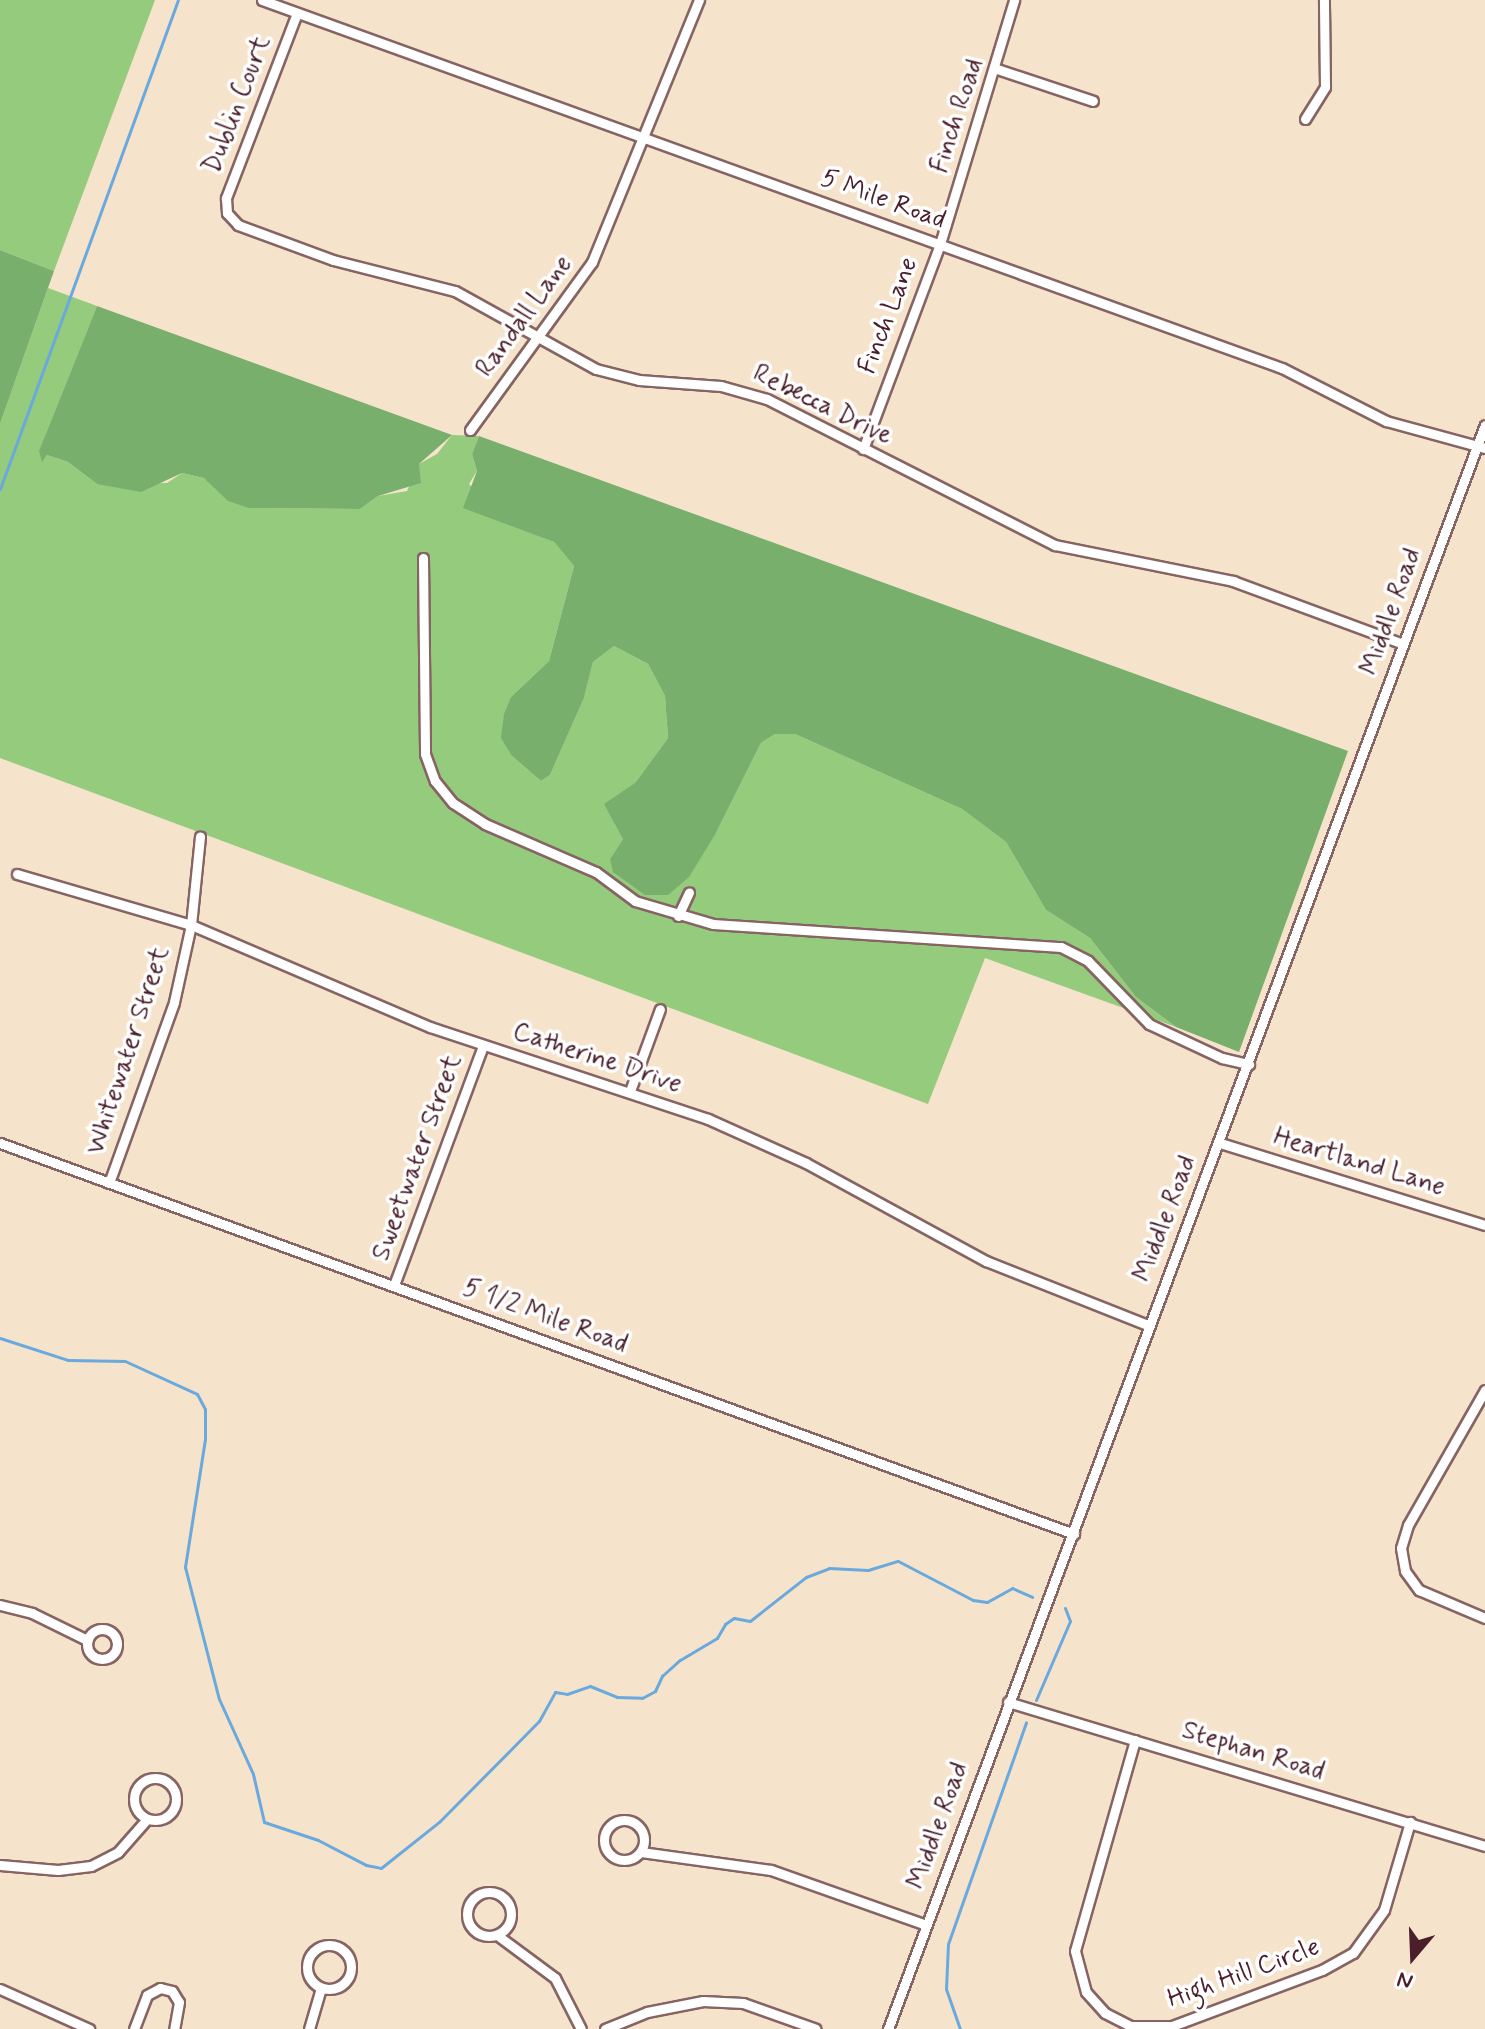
<!DOCTYPE html>
<html>
<head>
<meta charset="utf-8">
<style>
  body { margin:0 }
  #map { position:relative; width:1485px; height:2029px; overflow:hidden; background:#f6e3cb; font-family:Mynerve,sans-serif }
  div>[style] { position:absolute }
  .green>* { inset:0; background:#95cb7d }
  .forest>* { inset:0; background:#78af6c }
  .stream>* { height:3px; margin:-1.5px; padding:0 1.5px; transform-origin:1.5px; border-radius:1.5px; background:#6aa9dd }
  .roads { filter:drop-shadow(2px 0 #866463) drop-shadow(-2px 0 #866463) drop-shadow(0 2px #866463) drop-shadow(0 -2px #866463) }
  .street>* { height:9px; margin:-4.5px; padding:0 4.5px; transform-origin:4.5px; border-radius:4.5px; background:#fff }
  .street>.ring { margin:-4.5px; padding:0; box-sizing:content-box; background:none; border:9px solid #fff; border-radius:50% }
  span { translate:-50% -50%; white-space:nowrap; text-align:center; line-height:1.15; -webkit-text-stroke:7px #fff; paint-order:stroke }
  .street-label { font-size:26px; color:#4a1f2b }
  .north { position:absolute; left:1373px; top:1917px; width:80px; height:80px; -webkit-text-stroke:6px #fff; paint-order:stroke; rotate:199deg; font-size:22px; font-weight:700; line-height:32px; text-align:center; color:#4a1f2b }
  .north::after { content:''; display:block; margin:auto; width:28px; height:36px; background:#4a1f2b; clip-path:polygon(50% 0,100% 100%,50% 72%,0 100%) }
</style>
</head>
<body>
<div id="map">
  <div class="green">
    <i style="clip-path:polygon(0 0,155px 0,54px 271px,0 250px)"></i>
    <i style="clip-path:polygon(48px 288px,97px 306px,46px 434px,42px 461px,47px 455px,68px 462px,97px 484px,167px 483px,182px 473px,204px 478px,249px 508px,360px 509px,378px 496px,407px 491px,419px 464px,437px 454px,452px 435px,479px 436px,472px 454px,477px 471px,469px 484px,521px 529px,554px 542px,574px 566px,549px 661px,511px 697px,512px 756px,541px 781px,550px 775px,584px 698px,593px 662px,614px 646px,648px 664px,665px 696px,668px 738px,635px 783px,618px 821px,623px 839px,610px 859px,716px 833px,761px 743px,775px 734px,795px 734px,962px 809px,1006px 842px,1046px 910px,1090px 938px,1136px 997px,1176px 1027px,985px 958px,928px 1104px,0 758px,0 424px)"></i>
  </div>
  <div class="forest">
    <i style="clip-path:polygon(0 250px,54px 271px,0 424px)"></i>
    <i style="clip-path:polygon(97px 306px,452px 435px,419px 464px,421px 483px,378px 496px,360px 509px,249px 508px,228px 501px,204px 478px,182px 473px,141px 492px,97px 484px,68px 462px,47px 455px,42px 462px,39px 451px)"></i>
    <i style="clip-path:polygon(479px 436px,1348px 751px,1239px 1052px,1176px 1027px,1136px 997px,1090px 938px,1046px 910px,1006px 842px,962px 809px,795px 734px,775px 734px,761px 743px,716px 833px,689px 877px,668px 895px,645px 895px,613px 872px,610px 859px,623px 839px,604px 804px,635px 783px,668px 738px,665px 696px,648px 664px,614px 646px,593px 662px,584px 698px,550px 775px,541px 781px,512px 756px,501px 738px,504px 714px,511px 697px,549px 661px,574px 566px,554px 542px,463px 508px,477px 471px,472px 454px)"></i>
  </div>
  <div class="stream">
    <i style="left:0;top:489px;width:520px;rotate:-70deg"></i>
    <i style="left:0;top:1338px;width:71px;rotate:17.9deg"></i>
    <i style="left:68px;top:1360px;width:57px;rotate:1deg"></i>
    <i style="left:125px;top:1361px;width:79px;rotate:24.6deg"></i>
    <i style="left:197px;top:1394px;width:17px;rotate:62deg"></i>
    <i style="left:205px;top:1409px;width:30px;rotate:90deg"></i>
    <i style="left:205px;top:1439px;width:130px;rotate:98.9deg"></i>
    <i style="left:185px;top:1567px;width:136px;rotate:75.6deg"></i>
    <i style="left:219px;top:1699px;width:82px;rotate:65.6deg"></i>
    <i style="left:253px;top:1774px;width:49px;rotate:77.1deg"></i>
    <i style="left:264px;top:1822px;width:57px;rotate:18.4deg"></i>
    <i style="left:318px;top:1840px;width:54px;rotate:27.5deg"></i>
    <i style="left:366px;top:1865px;width:15px;rotate:11deg"></i>
    <i style="left:381px;top:1868px;width:75px;rotate:-38.5deg"></i>
    <i style="left:440px;top:1821px;width:141px;rotate:-45.3deg"></i>
    <i style="left:539px;top:1721px;width:33px;rotate:-61deg"></i>
    <i style="left:555px;top:1692px;width:12px;rotate:9deg"></i>
    <i style="left:567px;top:1694px;width:24px;rotate:-19deg"></i>
    <i style="left:590px;top:1686px;width:29px;rotate:22deg"></i>
    <i style="left:617px;top:1697px;width:25px;rotate:2deg"></i>
    <i style="left:642px;top:1698px;width:15px;rotate:-28deg"></i>
    <i style="left:655px;top:1691px;width:17px;rotate:-65deg"></i>
    <i style="left:662px;top:1676px;width:24px;rotate:-42deg"></i>
    <i style="left:680px;top:1660px;width:43px;rotate:-30.7deg"></i>
    <i style="left:717px;top:1638px;width:16px;rotate:-60deg"></i>
    <i style="left:725px;top:1624px;width:11px;rotate:-34deg"></i>
    <i style="left:734px;top:1618px;width:16px;rotate:11deg"></i>
    <i style="left:750px;top:1621px;width:71px;rotate:-38.2deg"></i>
    <i style="left:806px;top:1577px;width:25px;rotate:-21deg"></i>
    <i style="left:829px;top:1568px;width:39px;rotate:3deg"></i>
    <i style="left:868px;top:1570px;width:31px;rotate:-17deg"></i>
    <i style="left:898px;top:1561px;width:85px;rotate:27.5deg"></i>
    <i style="left:973px;top:1600px;width:14px;rotate:8deg"></i>
    <i style="left:987px;top:1602px;width:29px;rotate:-29deg"></i>
    <i style="left:1012px;top:1588px;width:22px;rotate:24deg"></i>
    <i style="left:1036px;top:1700px;width:86px;rotate:-66.7deg"></i>
    <i style="left:1070px;top:1621px;width:14px;rotate:-111deg"></i>
    <i style="left:960px;top:2029px;width:42px;rotate:-109.3deg"></i>
    <i style="left:946px;top:1989px;width:45px;rotate:-87.5deg"></i>
    <i style="left:948px;top:1944px;width:235px;rotate:-70.6deg"></i>
  </div>
  <div class="roads">
    <div class="street">
      <i style="left:262px;top:0;width:1084px;rotate:19.84deg"></i>
      <i style="left:1282px;top:368px;width:117px;rotate:27deg"></i>
      <i style="left:1386px;top:421px;width:103px;rotate:15.3deg"></i>
      <i style="left:997px;top:69px;width:101px;rotate:18.4deg"></i>
      <i style="left:1305px;top:119px;width:38px;rotate:-58deg"></i>
      <i style="left:1325px;top:87px;width:87px;rotate:-90.7deg"></i>
      <i style="left:227px;top:213px;width:16px;rotate:47deg"></i>
      <i style="left:238px;top:225px;width:101px;rotate:20.2deg"></i>
      <i style="left:333px;top:260px;width:126px;rotate:14.3deg"></i>
      <i style="left:455px;top:291px;width:161px;rotate:29deg"></i>
      <i style="left:596px;top:369px;width:44px;rotate:14.3deg"></i>
      <i style="left:639px;top:380px;width:82px;rotate:4.2deg"></i>
      <i style="left:721px;top:386px;width:48px;rotate:15.8deg"></i>
      <i style="left:767px;top:399px;width:323px;rotate:26.9deg"></i>
      <i style="left:1055px;top:545px;width:182px;rotate:11.4deg"></i>
      <i style="left:1233px;top:581px;width:181px;rotate:20.3deg"></i>
      <i style="left:227px;top:213px;width:15px;rotate:-94deg"></i>
      <i style="left:226px;top:198px;width:198px;rotate:-69deg"></i>
      <i style="left:470px;top:430px;width:208px;rotate:-54deg"></i>
      <i style="left:592px;top:262px;width:283px;rotate:-67.8deg"></i>
      <i style="left:863px;top:449px;width:219px;rotate:-69.4deg"></i>
      <i style="left:940px;top:244px;width:255px;rotate:-73.1deg"></i>
      <i style="left:423px;top:558px;width:196px;rotate:89.4deg"></i>
      <i style="left:425px;top:754px;width:29px;rotate:70deg"></i>
      <i style="left:435px;top:781px;width:28px;rotate:51deg"></i>
      <i style="left:453px;top:803px;width:38px;rotate:33deg"></i>
      <i style="left:485px;top:824px;width:121px;rotate:23.4deg"></i>
      <i style="left:596px;top:872px;width:49px;rotate:36.6deg"></i>
      <i style="left:635px;top:901px;width:81px;rotate:16.4deg"></i>
      <i style="left:713px;top:924px;width:349px;rotate:3.8deg"></i>
      <i style="left:1061px;top:947px;width:30px;rotate:27deg"></i>
      <i style="left:1088px;top:961px;width:88px;rotate:45.9deg"></i>
      <i style="left:1149px;top:1024px;width:81px;rotate:25deg"></i>
      <i style="left:1222px;top:1058px;width:28px;rotate:13deg"></i>
      <i style="left:17px;top:874px;width:181px;rotate:16.3deg"></i>
      <i style="left:191px;top:925px;width:260px;rotate:23.1deg"></i>
      <i style="left:430px;top:1027px;width:293px;rotate:18.3deg"></i>
      <i style="left:708px;top:1119px;width:107px;rotate:24.2deg"></i>
      <i style="left:806px;top:1163px;width:205px;rotate:28.6deg"></i>
      <i style="left:986px;top:1261px;width:174px;rotate:21.6deg"></i>
      <i style="left:678px;top:916px;width:26px;rotate:-65deg"></i>
      <i style="left:630px;top:1091px;width:87px;rotate:-69.9deg"></i>
      <i style="left:0;top:1143px;width:1143px;rotate:20deg"></i>
      <i style="left:1220px;top:1143px;width:277px;rotate:17.2deg"></i>
      <i style="left:109px;top:1183px;width:192px;rotate:-70.2deg"></i>
      <i style="left:174px;top:1002px;width:79px;rotate:-77.6deg"></i>
      <i style="left:191px;top:925px;width:89px;rotate:-84.2deg"></i>
      <i style="left:394px;top:1285px;width:255px;rotate:-69.6deg"></i>
      <i style="left:1485px;top:1390px;width:155px;rotate:119.7deg"></i>
      <i style="left:1408px;top:1525px;width:24px;rotate:107deg"></i>
      <i style="left:1401px;top:1548px;width:23px;rotate:80deg"></i>
      <i style="left:1405px;top:1571px;width:24px;rotate:54deg"></i>
      <i style="left:1419px;top:1590px;width:72px;rotate:23deg"></i>
      <i style="left:0;top:1605px;width:33px;rotate:14deg"></i>
      <i style="left:32px;top:1613px;width:61px;rotate:26.1deg"></i>
      <i class="ring" style="left:87px;top:1629px;width:21px;height:21px"></i>
      <i style="left:1008px;top:1702px;width:498px;rotate:16.8deg"></i>
      <i style="left:1135px;top:1740px;width:219px;rotate:105.9deg"></i>
      <i style="left:1075px;top:1951px;width:42px;rotate:75deg"></i>
      <i style="left:1086px;top:1992px;width:28px;rotate:48deg"></i>
      <i style="left:1105px;top:2013px;width:28px;rotate:27deg"></i>
      <i style="left:1130px;top:2026px;width:42px"></i>
      <i style="left:1172px;top:2026px;width:160px;rotate:-20.5deg"></i>
      <i style="left:1322px;top:1970px;width:35px;rotate:-29deg"></i>
      <i style="left:1353px;top:1953px;width:53px;rotate:-54.2deg"></i>
      <i style="left:1384px;top:1910px;width:92px;rotate:-73.5deg"></i>
      <i class="ring" style="left:134px;top:1778px;width:33px;height:33px"></i>
      <i class="ring" style="left:604px;top:1820px;width:31px;height:31px"></i>
      <i style="left:641px;top:1852px;width:131px;rotate:7.9deg"></i>
      <i style="left:771px;top:1870px;width:164px;rotate:19.5deg"></i>
      <i style="left:0;top:1865px;width:58px;rotate:4.9deg"></i>
      <i style="left:58px;top:1870px;width:33px;rotate:-7deg"></i>
      <i style="left:91px;top:1866px;width:30px;rotate:-27deg"></i>
      <i style="left:118px;top:1852px;width:44px;rotate:-48.7deg"></i>
      <i class="ring" style="left:467px;top:1892px;width:35px;height:35px"></i>
      <i style="left:497px;top:1935px;width:72px;rotate:36.6deg"></i>
      <i style="left:555px;top:1978px;width:57px;rotate:63deg"></i>
      <i class="ring" style="left:307px;top:1945px;width:35px;height:35px"></i>
      <i style="left:0;top:1989px;width:98px;rotate:24.2deg"></i>
      <i style="left:134px;top:2029px;width:36px;rotate:-69deg"></i>
      <i style="left:147px;top:1995px;width:15px;rotate:-28deg"></i>
      <i style="left:160px;top:1988px;width:12px;rotate:14deg"></i>
      <i style="left:172px;top:1991px;width:13px;rotate:58deg"></i>
      <i style="left:179px;top:2002px;width:27px;rotate:100deg"></i>
      <i style="left:309px;top:2029px;width:43px;rotate:-73.7deg"></i>
      <i style="left:605px;top:2029px;width:45px;rotate:-22deg"></i>
      <i style="left:647px;top:2012px;width:57px;rotate:-11.1deg"></i>
      <i style="left:703px;top:2001px;width:40px;rotate:2.9deg"></i>
      <i style="left:743px;top:2003px;width:77px;rotate:19.6deg"></i>
      <i style="left:888px;top:2029px;width:1711px;rotate:-69.59deg"></i>
    </div>
  </div>
  <div class="street-label">
    <span style="left:238px;top:105px;rotate:-69deg">Dublin Court</span>
    <span style="left:958px;top:116px;rotate:-72deg">Finch Road</span>
    <span style="left:883px;top:200px;rotate:20deg">5 Mile Road</span>
    <span style="left:889px;top:316px;rotate:-69deg">Finch Lane</span>
    <span style="left:525px;top:317px;rotate:-54deg">Randall Lane</span>
    <span style="left:822px;top:406px;rotate:26deg">Rebecca Drive</span>
    <span style="left:1392px;top:612px;rotate:-70deg">Middle Road</span>
    <span style="left:129px;top:1051px;rotate:-72deg">Whitewater Street</span>
    <span style="left:597px;top:1059px;rotate:18deg">Catherine Drive</span>
    <span style="left:418px;top:1158px;rotate:-70deg">Sweetwater Street</span>
    <span style="left:1359px;top:1163px;rotate:17deg">Heartland Lane</span>
    <span style="left:1166px;top:1219px;rotate:-69deg">Middle Road</span>
    <span style="left:545px;top:1317px;rotate:20deg">5 1/2 Mile Road</span>
    <span style="left:1253px;top:1752px;rotate:17deg">Stephan Road</span>
    <span style="left:939px;top:1826px;rotate:-70deg">Middle Road</span>
    <span style="left:1244px;top:1974px;rotate:-20deg">High Hill Circle</span>
  </div>
  <div class="north">N</div>
</div>
</body>
</html>
